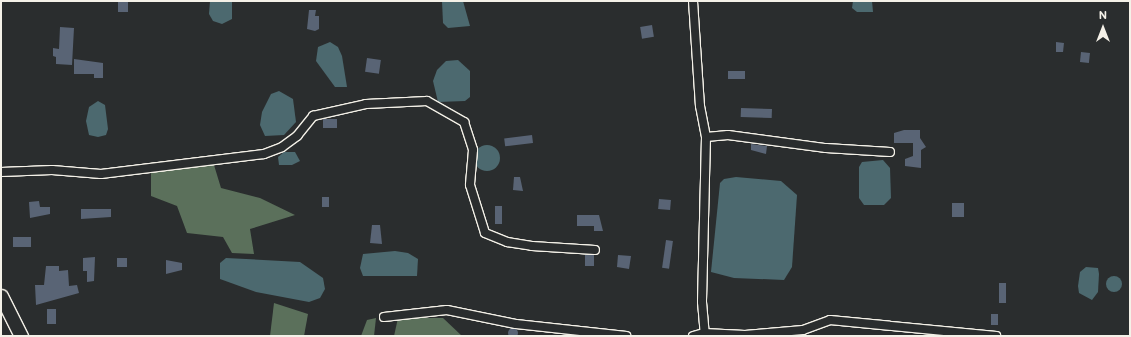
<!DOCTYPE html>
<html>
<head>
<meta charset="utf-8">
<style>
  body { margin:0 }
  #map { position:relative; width:1131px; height:337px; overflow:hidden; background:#2a2d2e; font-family:"Balsamiq Sans",sans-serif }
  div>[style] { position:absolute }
  .green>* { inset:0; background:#5b705b }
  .water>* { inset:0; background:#4c696f }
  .round { border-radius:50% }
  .building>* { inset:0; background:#596475; transform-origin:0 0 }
  .roads { filter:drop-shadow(1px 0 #f4f1e8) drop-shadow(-1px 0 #f4f1e8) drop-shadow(0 1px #f4f1e8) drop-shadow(0 -1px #f4f1e8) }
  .minor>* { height:8px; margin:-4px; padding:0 4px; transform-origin:4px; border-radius:4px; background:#2a2d2e }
  .trunk>* { height:13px; margin:-6.5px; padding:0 6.5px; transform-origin:6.5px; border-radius:6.5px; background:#2a2d2e }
  span { translate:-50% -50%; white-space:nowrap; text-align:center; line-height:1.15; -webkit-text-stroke:3.5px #2a2d2e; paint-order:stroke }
  .frame { position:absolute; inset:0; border:2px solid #f4f1e8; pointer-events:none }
  .north { position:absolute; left:1083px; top:8px; width:40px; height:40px; -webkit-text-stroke:3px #2a2d2e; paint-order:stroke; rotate:0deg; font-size:11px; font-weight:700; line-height:16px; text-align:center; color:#f4f1e8 }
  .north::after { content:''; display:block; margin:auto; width:14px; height:18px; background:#f4f1e8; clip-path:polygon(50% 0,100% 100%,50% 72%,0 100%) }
</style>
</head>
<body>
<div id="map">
  <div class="green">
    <i style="clip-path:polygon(214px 165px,221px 188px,260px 198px,295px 215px,250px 229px,254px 254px,232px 253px,223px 237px,187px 233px,177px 206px,151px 196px,151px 171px)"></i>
    <i style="clip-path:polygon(274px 303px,308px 314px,304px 336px,270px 336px)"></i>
    <i style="clip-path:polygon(376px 318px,374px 336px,361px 336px,367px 320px)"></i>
    <i style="clip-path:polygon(398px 318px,443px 318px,462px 336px,394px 336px)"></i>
  </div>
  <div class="water">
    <i style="clip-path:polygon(210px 1px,232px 1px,232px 19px,222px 24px,213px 21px,209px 14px)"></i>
    <i style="clip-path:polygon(442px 1px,463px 1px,470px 26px,448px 28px,443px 23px)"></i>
    <i style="clip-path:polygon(853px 1px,872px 1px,873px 12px,857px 12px,852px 8px)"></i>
    <i style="clip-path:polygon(330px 42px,338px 47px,342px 56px,347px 87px,335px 87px,316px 61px,318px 47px)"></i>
    <i style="clip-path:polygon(458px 60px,470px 71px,470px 97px,465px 101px,438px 102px,433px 81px,437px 70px,446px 61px)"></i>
    <i style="clip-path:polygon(279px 91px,293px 99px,296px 122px,284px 135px,265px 136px,260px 125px,262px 112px,271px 94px)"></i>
    <i style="clip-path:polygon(98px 101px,105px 105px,108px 129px,106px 135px,98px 137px,89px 135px,86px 121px,89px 107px)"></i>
    <i class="round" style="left:474px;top:145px;width:26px;height:26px"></i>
    <i style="clip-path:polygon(284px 152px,295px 152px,300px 161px,292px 165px,279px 165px,278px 157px)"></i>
    <i style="clip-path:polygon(883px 160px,890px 168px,891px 198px,884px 205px,864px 205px,859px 198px,859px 167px,862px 162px)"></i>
    <i style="clip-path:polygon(736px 177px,781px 181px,797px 195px,792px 267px,784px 280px,734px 278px,711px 272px,720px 183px,724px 179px)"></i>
    <i style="clip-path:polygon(395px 251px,408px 253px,418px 259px,417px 276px,363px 276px,360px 268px,363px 254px)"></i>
    <i style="clip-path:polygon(226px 258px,300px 262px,323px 278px,325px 289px,320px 298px,309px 302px,256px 292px,220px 279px,220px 263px)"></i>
    <i style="clip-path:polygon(1086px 267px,1098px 268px,1099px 274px,1098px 292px,1092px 300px,1079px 293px,1078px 286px,1080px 272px)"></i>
    <i class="round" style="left:1106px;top:276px;width:16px;height:16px"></i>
  </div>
  <div class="building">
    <i style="left:118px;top:1px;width:10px;height:11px"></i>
    <i style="clip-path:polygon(309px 10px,316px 10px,315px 16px,319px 16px,319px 29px,315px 31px,307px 29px)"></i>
    <i style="left:652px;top:25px;width:12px;height:12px;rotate:81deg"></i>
    <i style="clip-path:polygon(60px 27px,74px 28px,72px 65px,56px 64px,56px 57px,53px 56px,53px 48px,59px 49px)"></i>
    <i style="clip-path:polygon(1056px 42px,1064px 43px,1063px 52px,1056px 52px)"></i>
    <i style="left:1081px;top:52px;width:9px;height:10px;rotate:6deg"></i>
    <i style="left:367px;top:58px;width:14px;height:14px;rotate:8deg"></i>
    <i style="clip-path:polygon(74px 59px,103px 63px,103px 78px,94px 78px,94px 74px,74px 74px)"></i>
    <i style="left:745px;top:71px;width:8px;height:17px;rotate:90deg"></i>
    <i style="left:741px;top:108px;width:31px;height:9px;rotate:2deg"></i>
    <i style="left:323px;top:119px;width:14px;height:9px"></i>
    <i style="clip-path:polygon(904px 130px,920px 130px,920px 138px,926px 147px,921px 150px,921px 168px,905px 166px,905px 159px,913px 156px,913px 143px,894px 143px,894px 133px)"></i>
    <i style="left:532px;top:135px;width:8px;height:28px;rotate:83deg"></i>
    <i style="clip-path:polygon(751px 144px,767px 146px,766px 154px,751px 150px)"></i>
    <i style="clip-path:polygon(514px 177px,520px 177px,523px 191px,513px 190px)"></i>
    <i style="left:322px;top:197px;width:7px;height:10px"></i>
    <i style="left:659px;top:199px;width:12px;height:10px;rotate:5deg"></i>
    <i style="clip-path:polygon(39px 201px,40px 207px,50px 207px,50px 214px,30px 218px,29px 202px)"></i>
    <i style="left:952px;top:203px;width:12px;height:14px"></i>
    <i style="left:495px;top:206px;width:7px;height:18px"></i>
    <i style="clip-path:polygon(81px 209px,111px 209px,111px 217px,81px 219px)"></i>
    <i style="clip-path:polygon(577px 215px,599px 215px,603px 231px,594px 231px,594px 226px,577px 226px)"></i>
    <i style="clip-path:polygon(372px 225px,380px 225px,382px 244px,370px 243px)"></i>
    <i style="left:13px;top:237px;width:18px;height:10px"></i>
    <i style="left:666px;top:240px;width:7px;height:28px;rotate:8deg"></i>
    <i style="left:585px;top:255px;width:9px;height:11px"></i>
    <i style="clip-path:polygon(618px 255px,631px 256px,629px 269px,617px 267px)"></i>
    <i style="clip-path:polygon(95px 257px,94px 281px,87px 282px,87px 271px,83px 271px,83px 258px)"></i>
    <i style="left:117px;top:258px;width:10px;height:9px"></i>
    <i style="clip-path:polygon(166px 260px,182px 263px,182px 270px,166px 274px)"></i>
    <i style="clip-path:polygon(46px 266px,59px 266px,59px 271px,68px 270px,69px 286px,77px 285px,79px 293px,36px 305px,35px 285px,44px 285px)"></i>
    <i style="left:999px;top:283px;width:7px;height:20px"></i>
    <i style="left:47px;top:309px;width:9px;height:15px"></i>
    <i style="left:991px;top:314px;width:7px;height:11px"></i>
    <i class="round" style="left:508px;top:328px;width:10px;height:10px"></i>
  </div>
  <div class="roads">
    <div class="minor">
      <i style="left:693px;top:1px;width:105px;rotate:86.2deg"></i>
      <i style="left:700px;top:106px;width:32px;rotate:79deg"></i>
      <i style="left:706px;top:137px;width:165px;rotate:91.4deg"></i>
      <i style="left:702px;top:302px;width:34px;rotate:85deg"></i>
      <i style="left:706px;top:137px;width:22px;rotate:-5deg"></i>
      <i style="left:728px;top:135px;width:99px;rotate:7.6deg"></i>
      <i style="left:826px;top:148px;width:64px;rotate:3.6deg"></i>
      <i style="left:1px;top:172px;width:51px;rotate:-2.2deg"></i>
      <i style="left:52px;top:170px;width:49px;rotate:4.7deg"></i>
      <i style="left:101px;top:174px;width:164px;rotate:-7deg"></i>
      <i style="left:264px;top:154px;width:19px;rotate:-21deg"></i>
      <i style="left:282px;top:147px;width:19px;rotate:-36deg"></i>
      <i style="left:297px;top:136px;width:26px;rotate:-51deg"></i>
      <i style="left:313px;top:116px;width:54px;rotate:-12.8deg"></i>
      <i style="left:366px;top:104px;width:61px;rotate:-2.8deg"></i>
      <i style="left:427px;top:101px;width:43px;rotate:29.6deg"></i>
      <i style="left:464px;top:122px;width:29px;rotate:72deg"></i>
      <i style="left:473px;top:150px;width:35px;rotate:95deg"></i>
      <i style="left:470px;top:185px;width:50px;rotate:72.6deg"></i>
      <i style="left:485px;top:233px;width:24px;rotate:22deg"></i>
      <i style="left:507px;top:242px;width:25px;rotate:9deg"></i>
      <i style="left:532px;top:246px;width:63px;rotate:3.6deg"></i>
      <i style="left:384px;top:317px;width:63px;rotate:-6.3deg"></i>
      <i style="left:447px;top:310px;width:70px;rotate:11.5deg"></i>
      <i style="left:516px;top:324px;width:111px;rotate:6.2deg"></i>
      <i style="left:693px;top:336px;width:11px;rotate:-15deg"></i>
      <i style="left:704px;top:333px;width:41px;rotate:2.8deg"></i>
      <i style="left:745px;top:335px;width:58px;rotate:-4.9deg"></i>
      <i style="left:803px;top:330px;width:29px;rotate:-20deg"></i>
      <i style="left:830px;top:320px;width:167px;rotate:5.5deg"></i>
    </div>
    <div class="trunk">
      <i style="left:1px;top:296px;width:45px;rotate:63.4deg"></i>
    </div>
  </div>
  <div class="frame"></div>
  <div class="north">N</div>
</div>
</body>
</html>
